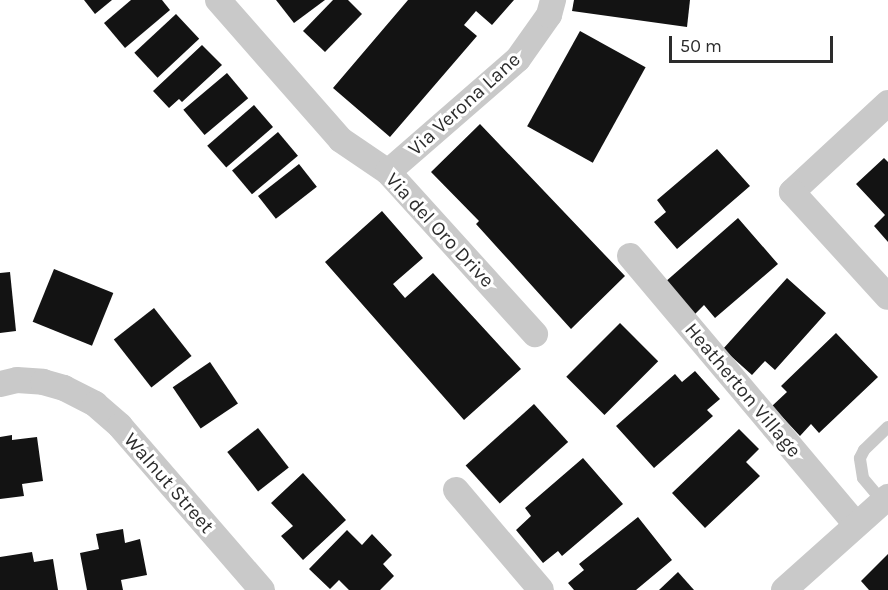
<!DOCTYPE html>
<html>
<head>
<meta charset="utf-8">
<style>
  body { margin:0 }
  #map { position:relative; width:888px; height:590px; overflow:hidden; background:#fff; font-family:Karla,sans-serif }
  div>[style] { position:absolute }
  .building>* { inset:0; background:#131313; transform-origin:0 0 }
  .service>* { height:12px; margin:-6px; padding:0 6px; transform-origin:6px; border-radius:6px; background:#c9c9c9 }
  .minor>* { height:26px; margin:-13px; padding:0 13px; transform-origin:13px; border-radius:13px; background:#c9c9c9 }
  span { translate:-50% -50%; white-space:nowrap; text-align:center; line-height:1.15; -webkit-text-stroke:6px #fff; paint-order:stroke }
  .street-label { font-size:20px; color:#2c2c2c }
  .scale { position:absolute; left:669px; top:36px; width:164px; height:27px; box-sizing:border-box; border:3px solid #2c2c2c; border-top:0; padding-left:8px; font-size:18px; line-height:21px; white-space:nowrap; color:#2c2c2c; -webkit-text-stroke:4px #fff; paint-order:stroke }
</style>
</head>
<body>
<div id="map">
  <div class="building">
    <i style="clip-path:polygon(84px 0,112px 0,95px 14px)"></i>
    <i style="clip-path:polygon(131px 0,162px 0,170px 10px,125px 48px,104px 23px)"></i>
    <i style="clip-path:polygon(276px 0,325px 0,294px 23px)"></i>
    <i style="clip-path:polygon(333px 0,348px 0,362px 14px,325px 52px,303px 31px)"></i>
    <i style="clip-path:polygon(408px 0,514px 0,492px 25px,476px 11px,464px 25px,477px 36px,390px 137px,333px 88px)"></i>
    <i style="clip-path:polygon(574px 0,690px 0,687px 27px,572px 11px)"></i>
    <i style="left:176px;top:14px;width:34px;height:57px;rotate:47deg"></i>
    <i style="left:580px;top:31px;width:75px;height:109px;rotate:29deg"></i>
    <i style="clip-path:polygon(202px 45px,222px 65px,182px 102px,179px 99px,169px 108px,153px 91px)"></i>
    <i style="left:227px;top:73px;width:33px;height:57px;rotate:50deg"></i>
    <i style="left:254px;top:105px;width:29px;height:62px;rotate:49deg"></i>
    <i style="clip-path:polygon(480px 124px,625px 276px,571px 329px,476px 224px,479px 221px,431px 172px)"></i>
    <i style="left:278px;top:132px;width:31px;height:60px;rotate:50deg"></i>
    <i style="clip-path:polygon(717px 149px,750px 186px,677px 249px,654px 222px,666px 212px,657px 200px)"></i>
    <i style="clip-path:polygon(884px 158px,888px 162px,888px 242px,874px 226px,885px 215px,856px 184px)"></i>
    <i style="left:299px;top:164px;width:29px;height:52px;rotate:52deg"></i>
    <i style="clip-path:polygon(382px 211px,423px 258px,393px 284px,405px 298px,433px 273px,521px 369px,464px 420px,325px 262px)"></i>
    <i style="clip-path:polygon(738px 218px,778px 264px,715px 318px,704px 305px,693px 316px,664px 283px)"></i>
    <i style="left:54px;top:269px;width:64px;height:57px;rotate:22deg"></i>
    <i style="clip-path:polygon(10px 272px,16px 331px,0 333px,0 273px)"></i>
    <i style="clip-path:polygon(787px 278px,826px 313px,775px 370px,765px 361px,752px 375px,723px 349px)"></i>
    <i style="left:154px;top:308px;width:61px;height:51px;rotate:52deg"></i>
    <i style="left:620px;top:323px;width:54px;height:76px;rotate:45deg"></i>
    <i style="clip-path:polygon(836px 333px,878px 377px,819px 433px,811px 424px,800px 436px,772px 406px,787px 392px,781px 386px)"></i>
    <i style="left:210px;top:362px;width:50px;height:45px;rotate:56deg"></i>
    <i style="clip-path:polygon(695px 371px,720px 399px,707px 410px,713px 416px,654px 468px,616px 426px,675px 374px,682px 382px)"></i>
    <i style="left:534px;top:404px;width:51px;height:92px;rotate:48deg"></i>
    <i style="left:258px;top:428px;width:50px;height:39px;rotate:52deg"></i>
    <i style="clip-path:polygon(739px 429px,759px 449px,746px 462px,760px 476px,705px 528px,672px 493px)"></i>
    <i style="clip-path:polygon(12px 435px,12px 440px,37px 437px,43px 481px,22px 484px,24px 496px,0 499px,0 437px)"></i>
    <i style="clip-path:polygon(583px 458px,623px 504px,562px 556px,558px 551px,543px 563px,516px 530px,531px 516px,525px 508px)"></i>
    <i style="clip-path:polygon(303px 473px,346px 520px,303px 560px,281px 536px,293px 526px,271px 503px)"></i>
    <i style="clip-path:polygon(638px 517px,672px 560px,636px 590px,574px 590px,568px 583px,584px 570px,579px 564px)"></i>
    <i style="clip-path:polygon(123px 529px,125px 543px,140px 539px,147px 575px,121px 580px,123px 590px,87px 590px,80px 553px,99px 549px,96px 534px)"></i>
    <i style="clip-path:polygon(347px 530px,362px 545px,372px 534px,392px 555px,383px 564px,394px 576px,380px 590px,349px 590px,339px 580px,330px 589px,309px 569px)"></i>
    <i style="clip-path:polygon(32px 552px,34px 562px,53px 559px,58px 590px,0 590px,0 557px)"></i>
    <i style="clip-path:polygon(888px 554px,888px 590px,869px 590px,861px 581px)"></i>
    <i style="clip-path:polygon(678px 572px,694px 590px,659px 590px)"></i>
  </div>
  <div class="service">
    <i style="left:883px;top:502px;width:31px;rotate:-130deg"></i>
    <i style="left:863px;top:478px;width:20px;rotate:-99deg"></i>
    <i style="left:860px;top:458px;width:9px;rotate:-63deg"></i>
    <i style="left:864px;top:450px;width:33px;rotate:-44deg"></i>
  </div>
  <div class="minor">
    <i style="left:218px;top:0;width:186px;rotate:48.7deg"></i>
    <i style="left:341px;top:140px;width:57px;rotate:34.2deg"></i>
    <i style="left:388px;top:172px;width:219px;rotate:47.8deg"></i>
    <i style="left:888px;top:103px;width:131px;rotate:137.2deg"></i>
    <i style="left:792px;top:192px;width:142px;rotate:47.6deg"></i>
    <i style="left:388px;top:172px;width:172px;rotate:-41deg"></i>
    <i style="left:518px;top:59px;width:54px;rotate:-54.8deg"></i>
    <i style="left:549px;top:15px;width:16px;rotate:-75deg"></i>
    <i style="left:630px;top:256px;width:351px;rotate:49.9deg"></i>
    <i style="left:0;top:384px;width:17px;rotate:-13deg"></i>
    <i style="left:17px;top:380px;width:26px;rotate:4deg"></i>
    <i style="left:43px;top:382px;width:22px;rotate:16deg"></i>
    <i style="left:64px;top:388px;width:35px;rotate:27deg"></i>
    <i style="left:95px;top:404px;width:33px;rotate:41deg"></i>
    <i style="left:120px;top:426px;width:217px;rotate:49.1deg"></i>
    <i style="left:456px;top:490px;width:131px;rotate:49.6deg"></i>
    <i style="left:784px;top:590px;width:140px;rotate:-41.8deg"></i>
  </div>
  <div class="street-label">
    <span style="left:464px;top:104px;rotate:-42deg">Via Verona Lane</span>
    <span style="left:440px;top:230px;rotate:47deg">Via del Oro Drive</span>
    <span style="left:743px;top:390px;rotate:50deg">Heatherton Village</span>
    <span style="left:169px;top:483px;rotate:49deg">Walnut Street</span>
  </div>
  <div class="scale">50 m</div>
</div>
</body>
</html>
